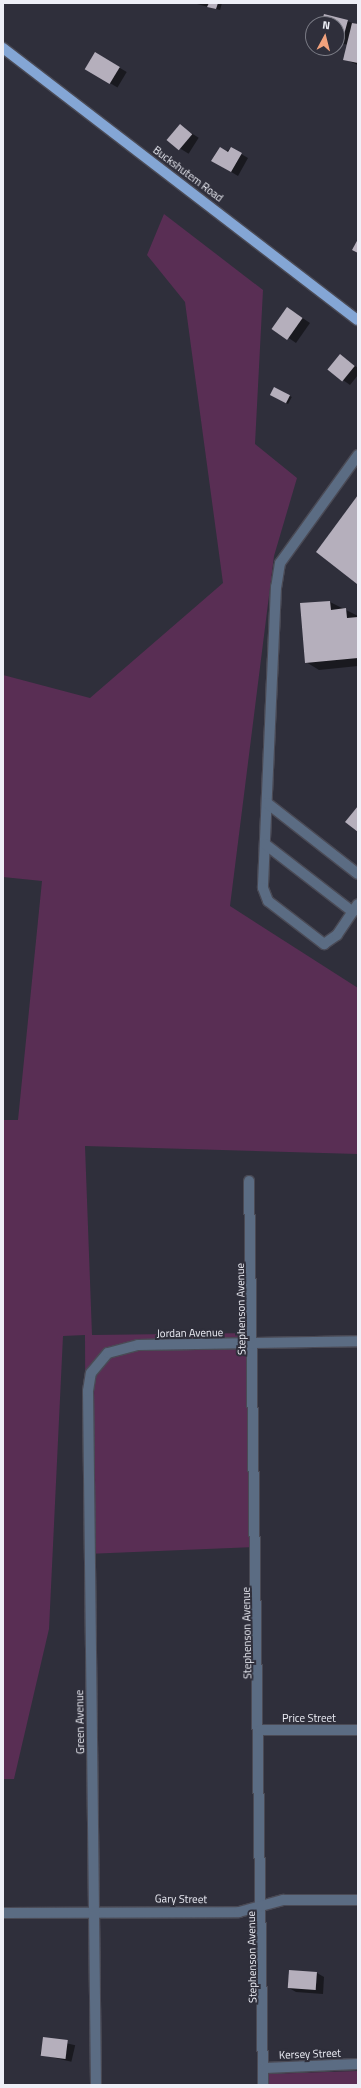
<!DOCTYPE html>
<html>
<head>
<meta charset="utf-8">
<style>
  body { margin:0 }
  #map { position:relative; width:361px; height:2088px; overflow:hidden; background:#2f2f3b; font-family:"Titillium Web",sans-serif }
  div>[style] { position:absolute }
  .green>* { inset:0; background:#592e54 }
  .shadow>* { inset:0; background:#0007; transform-origin:0 0 }
  .building>* { inset:0; background:#b5afbc; transform-origin:0 0 }
  .roads { filter:drop-shadow(1px 0 #4a4a55) drop-shadow(-1px 0 #4a4a55) drop-shadow(0 1px #4a4a55) drop-shadow(0 -1px #4a4a55) }
  .minor>* { height:10px; margin:-5px; padding:0 5px; transform-origin:5px; border-radius:5px; background:#5b6c83 }
  .major>* { height:10px; margin:-5px; padding:0 5px; transform-origin:5px; border-radius:5px; background:#84a6d5 }
  span { translate:-50% -50%; white-space:nowrap; text-align:center; line-height:1.15; -webkit-text-stroke:4px #2f2f3b; paint-order:stroke }
  .street-label { font-size:11px; color:#eeeff7 }
  .frame { position:absolute; inset:0; border:4px solid #eeeff7; pointer-events:none }
  .north { position:absolute; left:305px; top:16px; width:40px; height:40px; box-sizing:border-box; background:#2f2f3b; border:1px solid #7b7c86; border-radius:50%; rotate:7deg; font-size:11px; font-weight:700; line-height:16px; text-align:center; color:#eeeff7 }
  .north::after { content:''; display:block; margin:auto; width:14px; height:18px; background:#f1a17c; clip-path:polygon(50% 0,100% 100%,50% 72%,0 100%) }
</style>
</head>
<body>
<div id="map">
  <div class="green">
    <i style="clip-path:polygon(164px 214px,263px 290px,255px 444px,297px 478px,274px 556px,230px 906px,358px 988px,358px 1154px,85px 1146px,92px 1335px,254px 1333px,255px 1547px,86px 1554px,85px 1335px,63px 1336px,49px 1629px,14px 1779px,3px 1779px,3px 1120px,18px 1120px,42px 881px,3px 877px,3px 675px,90px 698px,223px 583px,185px 302px,147px 255px)"></i>
    <i style="clip-path:polygon(358px 2071px,358px 2085px,265px 2085px,265px 2074px)"></i>
  </div>
  <div class="shadow">
    <i style="clip-path:polygon(193px 3px,222px 3px,220px 10px)"></i>
    <i style="clip-path:polygon(347px 21px,358px 25px,358px 65px,344px 59px,348px 45px,337px 42px,337px 24px,322px 24px)"></i>
    <i style="left:95px;top:53px;width:37px;height:18px;rotate:31deg"></i>
    <i style="left:180px;top:126px;width:22px;height:19px;rotate:32deg"></i>
    <i style="clip-path:polygon(231px 148px,248px 158px,238px 176px,213px 161px)"></i>
    <i style="clip-path:polygon(295px 313px,310px 323px,296px 343px,274px 328px)"></i>
    <i style="clip-path:polygon(341px 356px,358px 368px,358px 375px,350px 385px,329px 370px)"></i>
    <i style="left:275px;top:388px;width:19px;height:8px;rotate:28deg"></i>
    <i style="clip-path:polygon(330px 602px,358px 616px,358px 666px,319px 670px,306px 662px)"></i>
    <i style="clip-path:polygon(290px 1971px,317px 1973px,324px 1977px,323px 1994px,296px 1992px,289px 1988px)"></i>
    <i style="left:44px;top:2038px;width:32px;height:17px;rotate:13deg"></i>
  </div>
  <div class="building">
    <i style="clip-path:polygon(209px 3px,218px 3px,216px 9px,207px 7px)"></i>
    <i style="clip-path:polygon(324px 14px,348px 20px,342px 42px,337px 40px,337px 24px,321px 24px)"></i>
    <i style="clip-path:polygon(352px 23px,358px 24px,358px 63px,343px 60px)"></i>
    <i style="left:95px;top:52px;width:29px;height:20px;rotate:31deg"></i>
    <i style="left:180px;top:124px;width:16px;height:21px;rotate:40deg"></i>
    <i style="clip-path:polygon(220px 147px,228px 152px,231px 147px,242px 153px,231px 172px,211px 161px)"></i>
    <i style="clip-path:polygon(358px 239px,358px 253px,352px 250px)"></i>
    <i style="left:287px;top:307px;width:19px;height:27px;rotate:35deg"></i>
    <i style="left:340px;top:354px;width:19px;height:20px;rotate:39deg"></i>
    <i style="left:274px;top:387px;width:18px;height:9px;rotate:27deg"></i>
    <i style="clip-path:polygon(358px 495px,358px 583px,357px 584px,316px 552px)"></i>
    <i style="clip-path:polygon(330px 601px,331px 610px,346px 608px,347px 618px,358px 617px,358px 658px,305px 663px,300px 603px)"></i>
    <i style="clip-path:polygon(358px 806px,358px 832px,345px 822px)"></i>
    <i style="left:289px;top:1970px;width:28px;height:18px;rotate:4deg"></i>
    <i style="left:43px;top:2037px;width:25px;height:19px;rotate:7deg"></i>
  </div>
  <div class="roads">
    <div class="minor">
      <i style="left:358px;top:455px;width:133px;rotate:125.8deg"></i>
      <i style="left:280px;top:563px;width:24px;rotate:99deg"></i>
      <i style="left:276px;top:587px;width:301px;rotate:92.5deg"></i>
      <i style="left:263px;top:888px;width:14px;rotate:69deg"></i>
      <i style="left:268px;top:901px;width:71px;rotate:37.5deg"></i>
      <i style="left:324px;top:944px;width:16px;rotate:-35deg"></i>
      <i style="left:337px;top:935px;width:37px;rotate:-56deg"></i>
      <i style="left:267px;top:803px;width:115px;rotate:38deg"></i>
      <i style="left:265px;top:844px;width:111px;rotate:37.7deg"></i>
      <i style="left:249px;top:1181px;width:904px;rotate:89.11deg"></i>
      <i style="left:260px;top:1730px;width:98px"></i>
      <i style="left:3px;top:1913px;width:236px;rotate:-0.2deg"></i>
      <i style="left:239px;top:1912px;width:46px;rotate:-15.3deg"></i>
      <i style="left:283px;top:1900px;width:75px"></i>
      <i style="left:264px;top:2068px;width:94px;rotate:-2.4deg"></i>
      <i style="left:96px;top:2085px;width:694px;rotate:-90.66deg"></i>
      <i style="left:88px;top:1391px;width:18px;rotate:-81deg"></i>
      <i style="left:91px;top:1373px;width:26px;rotate:-50deg"></i>
      <i style="left:108px;top:1353px;width:31px;rotate:-15deg"></i>
      <i style="left:138px;top:1345px;width:220px;rotate:-1deg"></i>
    </div>
    <div class="major">
      <i style="left:3px;top:48px;width:447px;rotate:37.5deg"></i>
    </div>
  </div>
  <div class="street-label">
    <span style="left:188px;top:174px;rotate:37deg">Buckshutem Road</span>
    <span style="left:241px;top:1309px;rotate:-91deg">Stephenson Avenue</span>
    <span style="left:190px;top:1333px;rotate:-1deg">Jordan Avenue</span>
    <span style="left:247px;top:1633px;rotate:-91deg">Stephenson Avenue</span>
    <span style="left:309px;top:1718px">Price Street</span>
    <span style="left:80px;top:1722px;rotate:-91deg">Green Avenue</span>
    <span style="left:181px;top:1899px;rotate:1deg">Gary Street</span>
    <span style="left:252px;top:1957px;rotate:-91deg">Stephenson Avenue</span>
    <span style="left:310px;top:2054px;rotate:-2deg">Kersey Street</span>
  </div>
  <div class="frame"></div>
  <div class="north">N</div>
</div>
</body>
</html>
